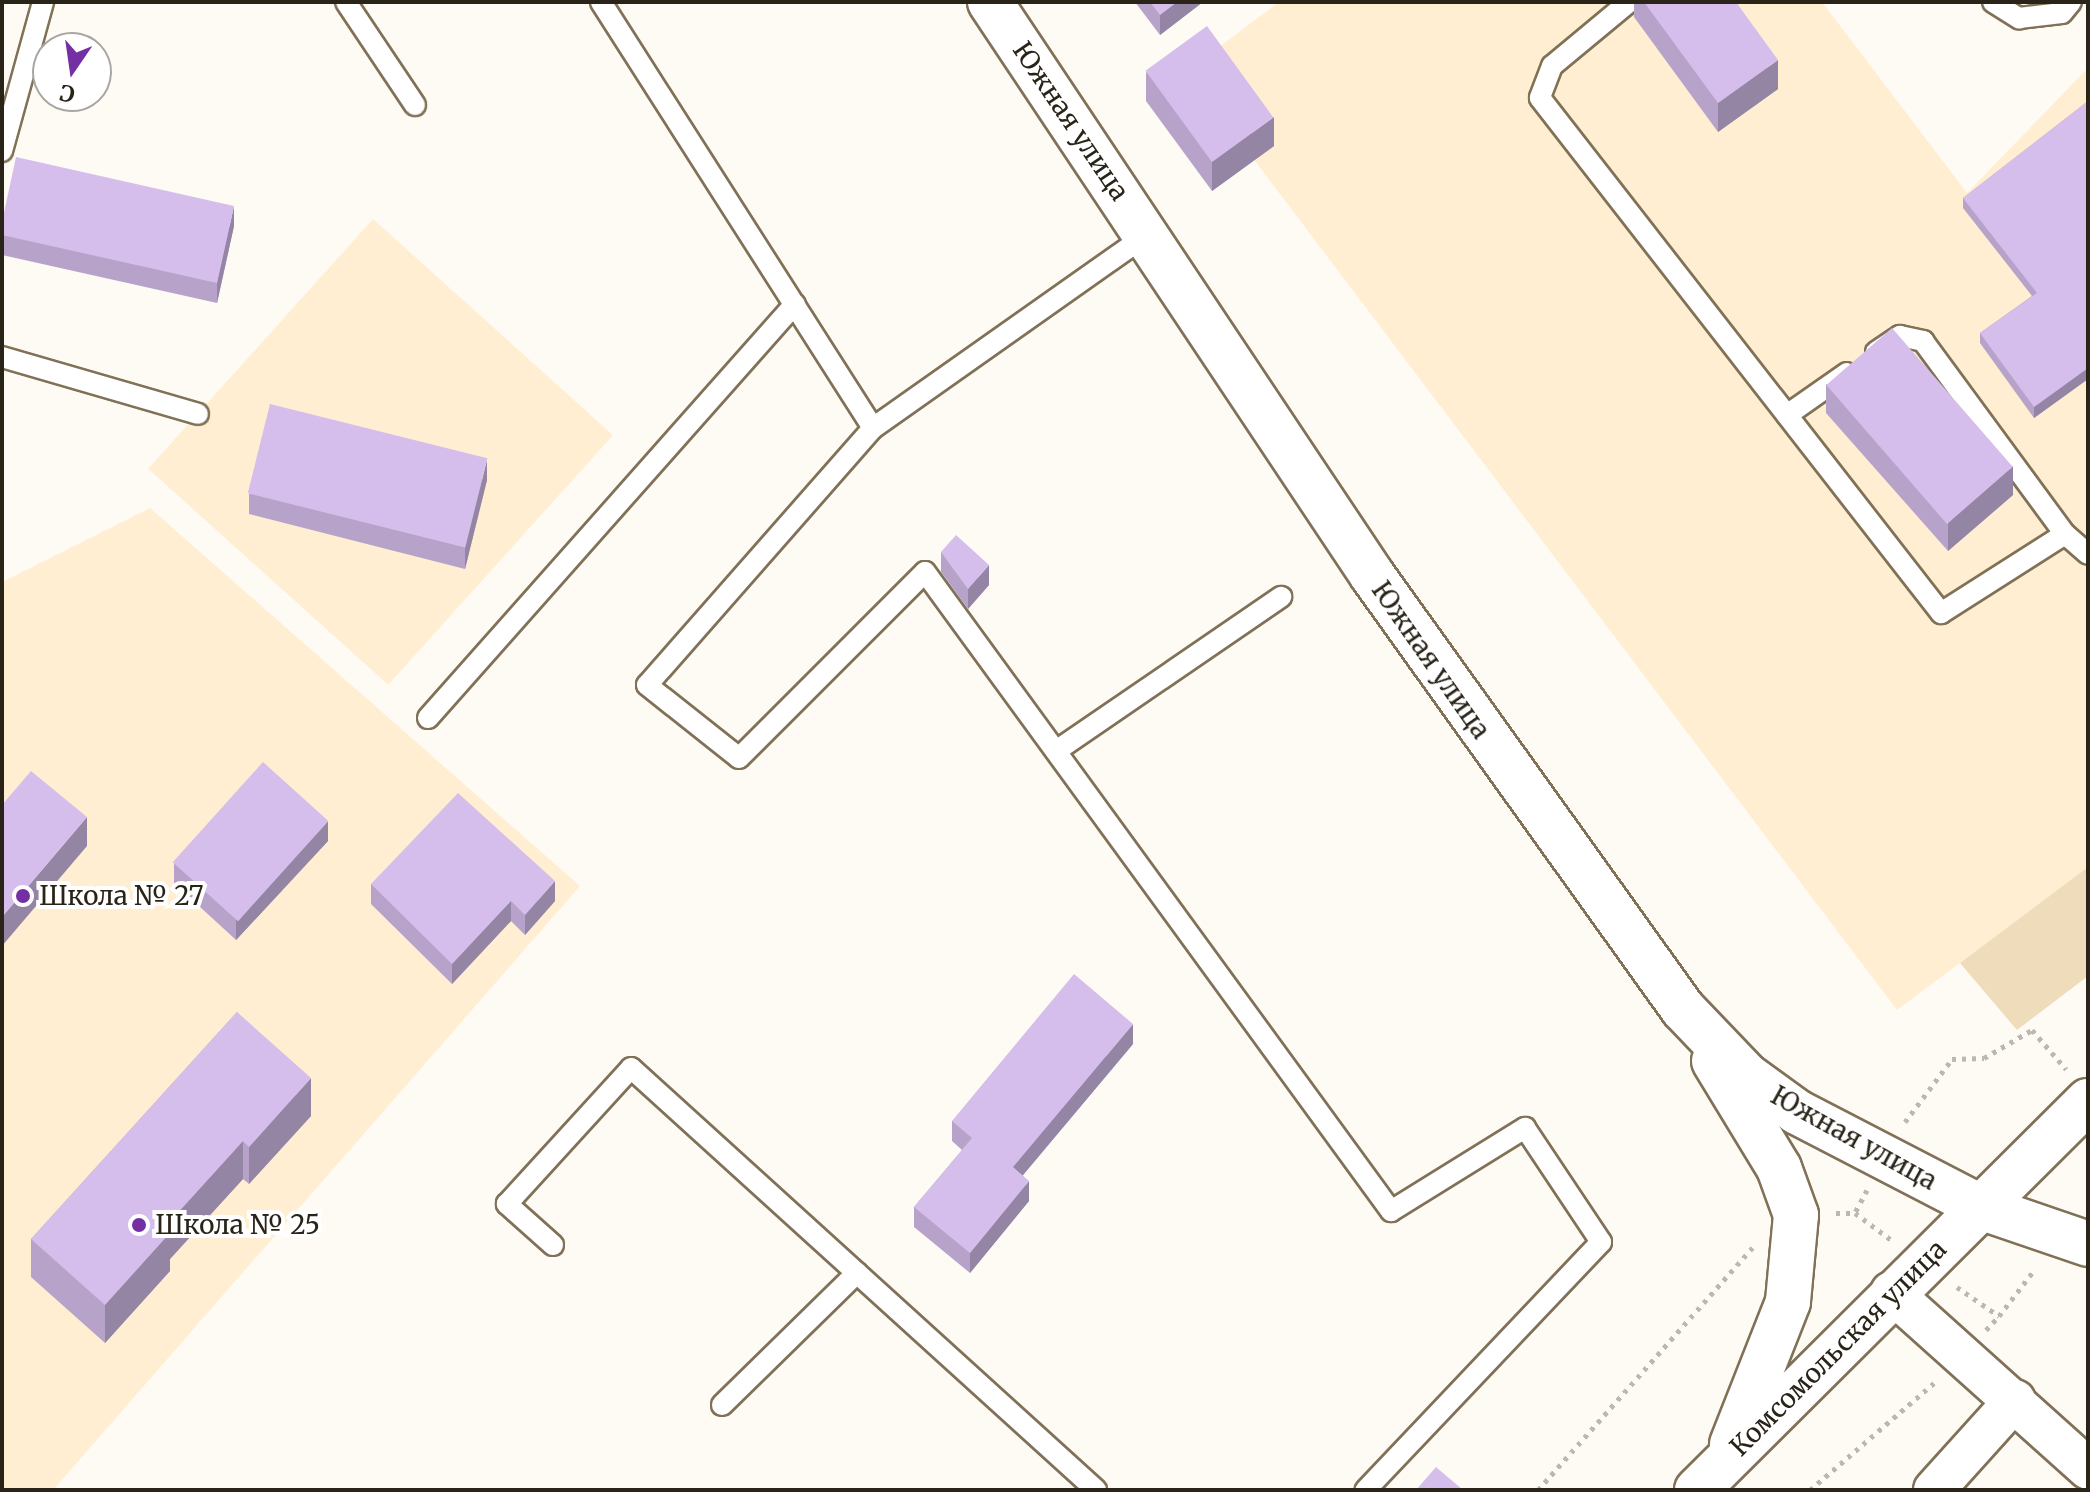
<!DOCTYPE html>
<html>
<head>
<meta charset="utf-8">
<style>
  body { margin:0 }
  #map { position:relative; width:2090px; height:1492px; overflow:hidden; background:#fefbf5; font-family:Merriweather,serif }
  div>[style] { position:absolute }
  .built>* { inset:0; background:#ffeed1; transform-origin:0 0 }
  .green>* { inset:0; background:#efdcbb }
  .path>* { height:5px; margin-top:-2.5px; transform-origin:0; background:repeating-linear-gradient(90deg,#bcb8b0 0 4px,transparent 0 10px) }
  .roads { filter:drop-shadow(2px 0 #807157) drop-shadow(-2px 0 #807157) drop-shadow(0 2px #807157) drop-shadow(0 -2px #807157) }
  .lane>* { height:20px; margin:-10px; padding:0 10px; transform-origin:10px; border-radius:10px; background:#fff }
  .street>* { height:40px; margin:-20px; padding:0 20px; transform-origin:20px; border-radius:20px; background:#fff }
  .secondary>* { height:44px; margin:-22px; padding:0 22px; transform-origin:22px; border-radius:22px; background:#fff }
  .wall>* { inset:0; background:#b7a3ca }
  .shaded-wall>* { inset:0; background:#9585a4 }
  .building>* { inset:0; background:#d5beeb; transform-origin:0 0 }
  .dots>* { width:22px; height:22px; translate:-50% -50%; box-sizing:border-box; border:4px solid #fff; border-radius:50% }
  span { translate:-50% -50%; white-space:nowrap; text-align:center; line-height:1.15; -webkit-text-stroke:8px #fff; paint-order:stroke }
  .street-label { font-size:26px; color:#292318 }
  .poi-label { font-size:26px; color:#292318 }
  .left { translate:0 -50%; text-align:left }
  .frame { position:absolute; inset:0; border:4px solid #292318; pointer-events:none }
  .north { position:absolute; left:32px; top:32px; width:80px; height:80px; box-sizing:border-box; background:#fff; border:2px solid #a9a7a3; border-radius:50%; rotate:193deg; font-size:22px; font-weight:700; line-height:32px; text-align:center; color:#292318 }
  .north::after { content:''; display:block; margin:auto; width:28px; height:36px; background:#742fa3; clip-path:polygon(50% 0,100% 100%,50% 72%,0 100%) }
</style>
</head>
<body>
<div id="map">
  <div class="built">
    <i style="clip-path:polygon(1279px 2px,1822px 2px,1967px 193px,2088px 68px,2088px 867px,1897px 1010px,1187px 71px)"></i>
    <i style="left:373px;top:219px;width:323px;height:336px;rotate:42deg"></i>
    <i style="clip-path:polygon(150px 508px,580px 886px,53px 1490px,2px 1490px,2px 582px)"></i>
  </div>
  <div class="green">
    <i style="clip-path:polygon(2088px 867px,2088px 976px,2017px 1030px,1960px 963px)"></i>
  </div>
  <div class="path">
    <i style="left:1905px;top:1122px;width:79px;rotate:-53.3deg"></i>
    <i style="left:1952px;top:1059px;width:32px;rotate:-2deg"></i>
    <i style="left:1984px;top:1058px;width:56px;rotate:-30.3deg"></i>
    <i style="left:2032px;top:1030px;width:52px;rotate:48.9deg"></i>
    <i style="left:1867px;top:1190px;width:26px;rotate:118deg"></i>
    <i style="left:1855px;top:1213px;width:49px;rotate:36.6deg"></i>
    <i style="left:1836px;top:1213px;width:19px"></i>
    <i style="left:1957px;top:1287px;width:51px;rotate:34.6deg"></i>
    <i style="left:1999px;top:1316px;width:59px;rotate:-52.5deg"></i>
    <i style="left:1986px;top:1330px;width:19px;rotate:-47deg"></i>
    <i style="left:1538px;top:1490px;width:324px;rotate:-48.5deg"></i>
    <i style="left:1810px;top:1490px;width:164px;rotate:-40.8deg"></i>
  </div>
  <div class="roads">
    <div class="lane">
      <i style="left:346px;top:2px;width:124px;rotate:56.2deg"></i>
      <i style="left:601px;top:2px;width:505px;rotate:57.44deg"></i>
      <i style="left:873px;top:428px;width:342px;rotate:131.3deg"></i>
      <i style="left:647px;top:685px;width:117px;rotate:38.4deg"></i>
      <i style="left:739px;top:758px;width:263px;rotate:-45deg"></i>
      <i style="left:925px;top:572px;width:791px;rotate:53.9deg"></i>
      <i style="left:1391px;top:1211px;width:158px;rotate:-31.8deg"></i>
      <i style="left:1525px;top:1128px;width:137px;rotate:56.3deg"></i>
      <i style="left:1601px;top:1242px;width:342px;rotate:133.5deg"></i>
      <i style="left:1629px;top:2px;width:100px;rotate:140.3deg"></i>
      <i style="left:1552px;top:66px;width:34px;rotate:111deg"></i>
      <i style="left:1540px;top:98px;width:653px;rotate:52.09deg"></i>
      <i style="left:1941px;top:613px;width:147px;rotate:-32.5deg"></i>
      <i style="left:2065px;top:534px;width:30px;rotate:41deg"></i>
      <i style="left:1993px;top:2px;width:31px;rotate:32deg"></i>
      <i style="left:2019px;top:18px;width:43px;rotate:-6.6deg"></i>
      <i style="left:2062px;top:13px;width:14px;rotate:-51deg"></i>
      <i style="left:2px;top:151px;width:155px;rotate:-74.6deg"></i>
      <i style="left:1876px;top:352px;width:29px;rotate:-34deg"></i>
      <i style="left:1900px;top:336px;width:24px;rotate:12deg"></i>
      <i style="left:1923px;top:341px;width:240px;rotate:53.7deg"></i>
      <i style="left:2px;top:357px;width:204px;rotate:16.2deg"></i>
      <i style="left:1787px;top:415px;width:73px;rotate:-35deg"></i>
      <i style="left:873px;top:428px;width:337px;rotate:-35.2deg"></i>
      <i style="left:428px;top:718px;width:553px;rotate:-48.44deg"></i>
      <i style="left:1056px;top:751px;width:273px;rotate:-34.4deg"></i>
      <i style="left:553px;top:1245px;width:62px;rotate:-138.3deg"></i>
      <i style="left:507px;top:1204px;width:184px;rotate:-47.6deg"></i>
      <i style="left:631px;top:1068px;width:628px;rotate:42.22deg"></i>
      <i style="left:722px;top:1405px;width:189px;rotate:-44.4deg"></i>
    </div>
    <div class="street">
      <i style="left:1891px;top:1292px;width:265px;rotate:41.9deg"></i>
      <i style="left:1934px;top:1490px;width:121px;rotate:-48deg"></i>
    </div>
    <div class="secondary">
      <i style="left:990px;top:2px;width:689px;rotate:56.31deg"></i>
      <i style="left:1372px;top:575px;width:534px;rotate:54.38deg"></i>
      <i style="left:1683px;top:1009px;width:91px;rotate:46.3deg"></i>
      <i style="left:1746px;top:1075px;width:63px;rotate:36deg"></i>
      <i style="left:1797px;top:1112px;width:206px;rotate:27.4deg"></i>
      <i style="left:1980px;top:1207px;width:114px;rotate:18.9deg"></i>
      <i style="left:1714px;top:1061px;width:125px;rotate:58.7deg"></i>
      <i style="left:1779px;top:1168px;width:50px;rotate:70.1deg"></i>
      <i style="left:1796px;top:1215px;width:87px;rotate:95.3deg"></i>
      <i style="left:1788px;top:1302px;width:153px;rotate:111.5deg"></i>
      <i style="left:1697px;top:1490px;width:552px;rotate:-44.85deg"></i>
    </div>
  </div>
  <div class="wall">
    <i style="clip-path:polygon(1135px 2px,1203px 2px,1160px 35px)"></i>
    <i style="clip-path:polygon(1634px 2px,1736px 2px,1778px 89px,1718px 132px,1634px 17px)"></i>
    <i style="clip-path:polygon(1146px 72px,1274px 146px,1212px 191px,1146px 101px)"></i>
    <i style="clip-path:polygon(2088px 101px,2088px 379px,2034px 418px,1980px 343px,1980px 333px,2032px 296px,1963px 208px,1963px 198px)"></i>
    <i style="clip-path:polygon(2px 222px,234px 226px,217px 303px,2px 255px)"></i>
    <i style="clip-path:polygon(1826px 384px,2013px 495px,1948px 551px,1826px 413px)"></i>
    <i style="clip-path:polygon(487px 480px,465px 569px,249px 514px,249px 494px)"></i>
    <i style="clip-path:polygon(941px 552px,989px 585px,968px 609px,941px 572px)"></i>
    <i style="clip-path:polygon(328px 841px,236px 940px,174px 883px,174px 863px)"></i>
    <i style="clip-path:polygon(371px 884px,555px 901px,525px 935px,511px 921px,452px 984px,371px 904px)"></i>
    <i style="clip-path:polygon(237px 1012px,311px 1116px,249px 1184px,243px 1179px,170px 1259px,170px 1271px,105px 1343px,31px 1277px,31px 1239px)"></i>
    <i style="clip-path:polygon(1133px 1044px,1023px 1175px,1029px 1201px,970px 1273px,914px 1227px,914px 1207px,962px 1150px,952px 1141px,952px 1121px)"></i>
  </div>
  <div class="shaded-wall">
    <i style="clip-path:polygon(1177px 2px,1203px 2px,1160px 35px,1160px 15px)"></i>
    <i style="clip-path:polygon(1778px 60px,1778px 89px,1718px 132px,1718px 103px)"></i>
    <i style="clip-path:polygon(1274px 117px,1274px 146px,1212px 191px,1212px 162px)"></i>
    <i style="clip-path:polygon(234px 206px,234px 226px,217px 303px,217px 283px)"></i>
    <i style="clip-path:polygon(2088px 368px,2088px 379px,2034px 418px,2034px 407px)"></i>
    <i style="clip-path:polygon(487px 460px,487px 480px,465px 569px,465px 549px)"></i>
    <i style="clip-path:polygon(2013px 466px,2013px 495px,1948px 551px,1948px 522px)"></i>
    <i style="clip-path:polygon(989px 565px,989px 585px,968px 609px,968px 589px)"></i>
    <i style="clip-path:polygon(87px 817px,87px 846px,2px 946px,2px 917px)"></i>
    <i style="clip-path:polygon(328px 821px,328px 841px,236px 940px,236px 920px)"></i>
    <i style="clip-path:polygon(555px 881px,555px 901px,525px 935px,525px 915px)"></i>
    <i style="clip-path:polygon(511px 901px,511px 921px,452px 984px,452px 964px)"></i>
    <i style="clip-path:polygon(1133px 1024px,1133px 1044px,1013px 1187px,1013px 1167px)"></i>
    <i style="clip-path:polygon(311px 1078px,311px 1116px,249px 1184px,249px 1147px)"></i>
    <i style="clip-path:polygon(243px 1141px,243px 1179px,170px 1259px,170px 1271px,105px 1343px,105px 1305px,164px 1228px)"></i>
    <i style="clip-path:polygon(1029px 1181px,1029px 1201px,970px 1273px,970px 1253px)"></i>
  </div>
  <div class="building">
    <i style="clip-path:polygon(1150px 2px,1177px 2px,1160px 15px)"></i>
    <i style="clip-path:polygon(1644px 2px,1736px 2px,1778px 60px,1718px 103px)"></i>
    <i style="left:1207px;top:26px;width:113px;height:76px;rotate:54deg"></i>
    <i style="clip-path:polygon(2088px 101px,2088px 368px,2034px 407px,1980px 333px,2037px 293px,1963px 198px)"></i>
    <i style="clip-path:polygon(16px 157px,234px 206px,217px 283px,2px 235px,2px 222px)"></i>
    <i style="left:1892px;top:328px;width:184px;height:87px;rotate:49deg"></i>
    <i style="left:270px;top:404px;width:224px;height:92px;rotate:14deg"></i>
    <i style="clip-path:polygon(956px 535px,989px 565px,968px 589px,941px 552px)"></i>
    <i style="left:263px;top:762px;width:88px;height:135px;rotate:42deg"></i>
    <i style="clip-path:polygon(31px 771px,87px 817px,2px 917px,2px 805px)"></i>
    <i style="clip-path:polygon(458px 793px,555px 881px,525px 915px,511px 901px,452px 964px,371px 884px)"></i>
    <i style="clip-path:polygon(1074px 974px,1133px 1024px,1013px 1167px,1029px 1181px,970px 1253px,914px 1207px,972px 1138px,952px 1121px)"></i>
    <i style="clip-path:polygon(237px 1012px,311px 1078px,249px 1147px,243px 1141px,164px 1228px,170px 1233px,105px 1305px,31px 1239px)"></i>
    <i style="clip-path:polygon(1436px 1467px,1463px 1490px,1416px 1490px)"></i>
  </div>
  <div class="dots">
    <i style="left:23px;top:896px;background:#742fa3"></i>
    <i style="left:139px;top:1225px;background:#742fa3"></i>
  </div>
  <div class="street-label">
    <span style="left:1071px;top:121px;rotate:56deg">Южная улица</span>
    <span style="left:1431px;top:660px;rotate:55deg">Южная улица</span>
    <span style="left:1854px;top:1138px;rotate:29deg">Южная улица</span>
    <span style="left:1838px;top:1348px;rotate:-45deg">Комсомольская улица</span>
  </div>
  <div class="poi-label">
    <span class="left" style="left:39px;top:896px">Школа № 27</span>
    <span class="left" style="left:155px;top:1225px">Школа № 25</span>
  </div>
  <div class="frame"></div>
  <div class="north">С</div>
</div>
</body>
</html>
